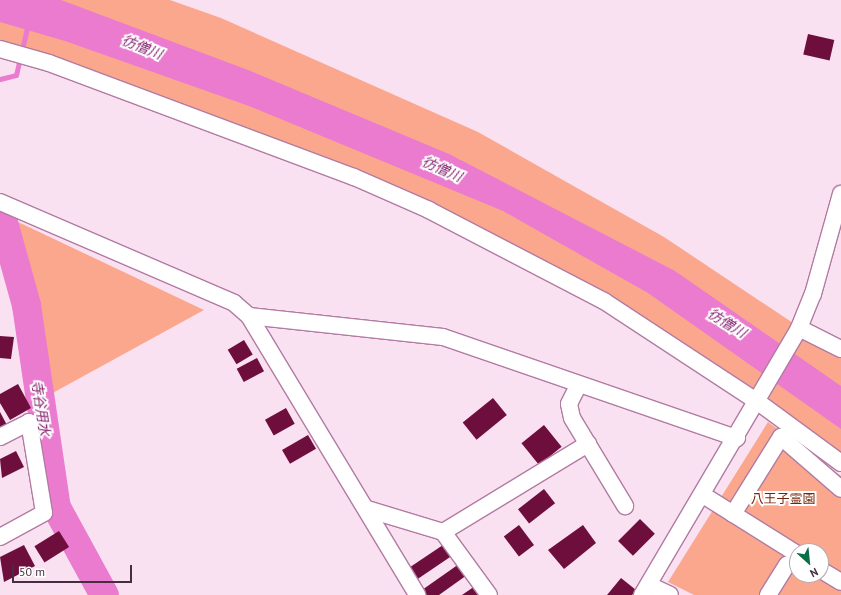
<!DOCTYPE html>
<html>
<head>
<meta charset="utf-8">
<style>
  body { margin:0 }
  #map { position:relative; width:841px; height:595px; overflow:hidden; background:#fae1f2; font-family:"PT Sans","Noto Sans JP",sans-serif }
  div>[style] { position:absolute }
  .green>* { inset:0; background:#fba78e }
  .water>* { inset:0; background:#ea7bce }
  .stream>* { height:5px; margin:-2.5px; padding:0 2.5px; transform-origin:2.5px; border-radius:2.5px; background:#ea7bce }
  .river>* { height:29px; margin:-14.5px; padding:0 14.5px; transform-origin:14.5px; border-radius:14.5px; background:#ea7bce }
  .building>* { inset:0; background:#6e0e3d; transform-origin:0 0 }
  .roads { filter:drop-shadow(1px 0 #b27ba2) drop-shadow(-1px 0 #b27ba2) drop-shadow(0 1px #b27ba2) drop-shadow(0 -1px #b27ba2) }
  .minor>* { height:16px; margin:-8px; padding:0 8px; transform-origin:8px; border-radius:8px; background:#fff }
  span { translate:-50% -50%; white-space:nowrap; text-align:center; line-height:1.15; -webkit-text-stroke:4px #fff; paint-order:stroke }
  .park-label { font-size:13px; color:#752509 }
  .water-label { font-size:14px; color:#862471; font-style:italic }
  .north { position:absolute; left:789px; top:543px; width:40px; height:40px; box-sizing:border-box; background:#fff; border:1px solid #b5abb2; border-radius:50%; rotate:153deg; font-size:11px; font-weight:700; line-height:16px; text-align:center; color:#452e3f }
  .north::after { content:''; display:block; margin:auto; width:14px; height:18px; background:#0c6e44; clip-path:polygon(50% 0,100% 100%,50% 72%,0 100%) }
  .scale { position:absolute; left:12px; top:565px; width:120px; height:18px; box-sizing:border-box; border:2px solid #452e3f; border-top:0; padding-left:5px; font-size:12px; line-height:14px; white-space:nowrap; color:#452e3f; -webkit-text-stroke:3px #fff; paint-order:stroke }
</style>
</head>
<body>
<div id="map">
  <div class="green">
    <i style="clip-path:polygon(0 0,170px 0,221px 18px,478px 132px,664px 237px,841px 355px,841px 463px,633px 320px,429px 210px,164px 98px,0 40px)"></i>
    <i style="clip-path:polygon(16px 221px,204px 310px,49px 395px)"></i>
    <i style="clip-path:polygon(evenodd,768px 422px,841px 476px,841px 595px,694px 595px,668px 582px,768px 422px,797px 551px,821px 551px,821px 575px,797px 575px,797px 551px)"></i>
  </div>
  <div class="water">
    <i style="clip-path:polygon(0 0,61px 0,248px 70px,449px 154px,675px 271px,841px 386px,841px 429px,648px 293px,503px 211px,249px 106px,65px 41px,0 22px)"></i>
  </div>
  <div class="stream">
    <i style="left:0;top:79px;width:16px;rotate:-14deg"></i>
    <i style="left:16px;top:75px;width:52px;rotate:-76.8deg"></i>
  </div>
  <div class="river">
    <i style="left:0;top:211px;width:98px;rotate:74.5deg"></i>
    <i style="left:26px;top:305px;width:204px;rotate:81.6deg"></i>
    <i style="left:56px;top:507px;width:100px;rotate:61.4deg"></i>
  </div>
  <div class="building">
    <i style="left:808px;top:34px;width:27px;height:21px;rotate:13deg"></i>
    <i style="clip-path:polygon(0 336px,14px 337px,11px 359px,0 358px)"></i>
    <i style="left:244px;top:340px;width:17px;height:19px;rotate:59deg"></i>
    <i style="left:257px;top:358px;width:15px;height:23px;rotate:62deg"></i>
    <i style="clip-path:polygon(18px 384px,31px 408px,10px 420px,0 403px,0 394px)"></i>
    <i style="left:493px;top:398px;width:22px;height:39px;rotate:51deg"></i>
    <i style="left:286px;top:408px;width:18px;height:24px;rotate:61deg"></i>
    <i style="clip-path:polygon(0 412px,8px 427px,0 431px)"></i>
    <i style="left:544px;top:425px;width:28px;height:29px;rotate:51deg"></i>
    <i style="left:308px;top:435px;width:16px;height:30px;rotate:60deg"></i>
    <i style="clip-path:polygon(16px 451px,24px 467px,2px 478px,0 459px)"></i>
    <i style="left:544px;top:489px;width:18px;height:33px;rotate:52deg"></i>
    <i style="left:640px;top:519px;width:21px;height:31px;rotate:45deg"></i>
    <i style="left:519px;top:525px;width:25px;height:19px;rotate:53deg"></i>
    <i style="clip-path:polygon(583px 525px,596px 543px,564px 569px,548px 550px)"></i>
    <i style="left:59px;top:531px;width:19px;height:29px;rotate:58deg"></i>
    <i style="clip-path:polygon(24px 545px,35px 566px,4px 582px,0 557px)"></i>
    <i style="left:443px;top:545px;width:14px;height:40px;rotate:56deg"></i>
    <i style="clip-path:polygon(459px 564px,467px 575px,439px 595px,425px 595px,422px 590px)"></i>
    <i style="clip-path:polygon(621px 578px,636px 590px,632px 595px,607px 595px)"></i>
    <i style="clip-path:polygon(475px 586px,482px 595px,462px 595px)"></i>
  </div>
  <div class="roads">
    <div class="minor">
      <i style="left:0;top:49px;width:51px;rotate:15.9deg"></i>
      <i style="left:49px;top:63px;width:326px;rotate:20.5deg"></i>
      <i style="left:354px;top:177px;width:82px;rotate:23.7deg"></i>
      <i style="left:429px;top:210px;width:197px;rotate:27.5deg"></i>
      <i style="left:604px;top:301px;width:184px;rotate:33.3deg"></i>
      <i style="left:758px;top:402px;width:103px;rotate:36.3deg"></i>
      <i style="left:0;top:202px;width:255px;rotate:23.3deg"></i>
      <i style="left:234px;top:303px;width:20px;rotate:41deg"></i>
      <i style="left:249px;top:316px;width:326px;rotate:58.9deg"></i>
      <i style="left:249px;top:316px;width:195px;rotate:6.2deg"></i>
      <i style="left:443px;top:337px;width:311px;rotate:19deg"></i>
      <i style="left:799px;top:328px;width:47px;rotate:26.6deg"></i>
      <i style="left:578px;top:386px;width:20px;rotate:117deg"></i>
      <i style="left:569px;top:404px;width:14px;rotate:78deg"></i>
      <i style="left:572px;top:418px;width:103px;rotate:58.9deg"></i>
      <i style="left:0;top:437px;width:33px;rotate:-27deg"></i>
      <i style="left:29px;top:422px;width:92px;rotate:80.6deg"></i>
      <i style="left:44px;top:513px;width:50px;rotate:151.4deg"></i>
      <i style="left:703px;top:495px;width:111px;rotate:32.1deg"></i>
      <i style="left:367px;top:509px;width:79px;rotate:16.8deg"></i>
      <i style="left:443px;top:532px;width:78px;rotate:53.9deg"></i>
      <i style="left:733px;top:514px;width:91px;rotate:-58.1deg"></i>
      <i style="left:781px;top:437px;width:79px;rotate:40.9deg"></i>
      <i style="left:443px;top:532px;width:170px;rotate:-31.3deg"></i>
      <i style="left:821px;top:570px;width:23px;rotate:31deg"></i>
      <i style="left:649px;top:585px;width:23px;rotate:25deg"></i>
      <i style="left:642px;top:595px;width:310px;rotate:-59.5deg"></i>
      <i style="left:799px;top:328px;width:37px;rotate:-68deg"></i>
      <i style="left:813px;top:294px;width:104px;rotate:-74.4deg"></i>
      <i style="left:768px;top:595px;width:36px;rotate:-58deg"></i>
    </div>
  </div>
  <div class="park-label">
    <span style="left:783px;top:499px">八王子霊園</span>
  </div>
  <div class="water-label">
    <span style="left:142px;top:47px;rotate:22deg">彷僧川</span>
    <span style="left:442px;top:169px;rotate:24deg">彷僧川</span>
    <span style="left:727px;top:323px;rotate:32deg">彷僧川</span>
    <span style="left:41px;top:408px;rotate:81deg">寺谷用水</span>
  </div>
  <div class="north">N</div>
  <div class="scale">50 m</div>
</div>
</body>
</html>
